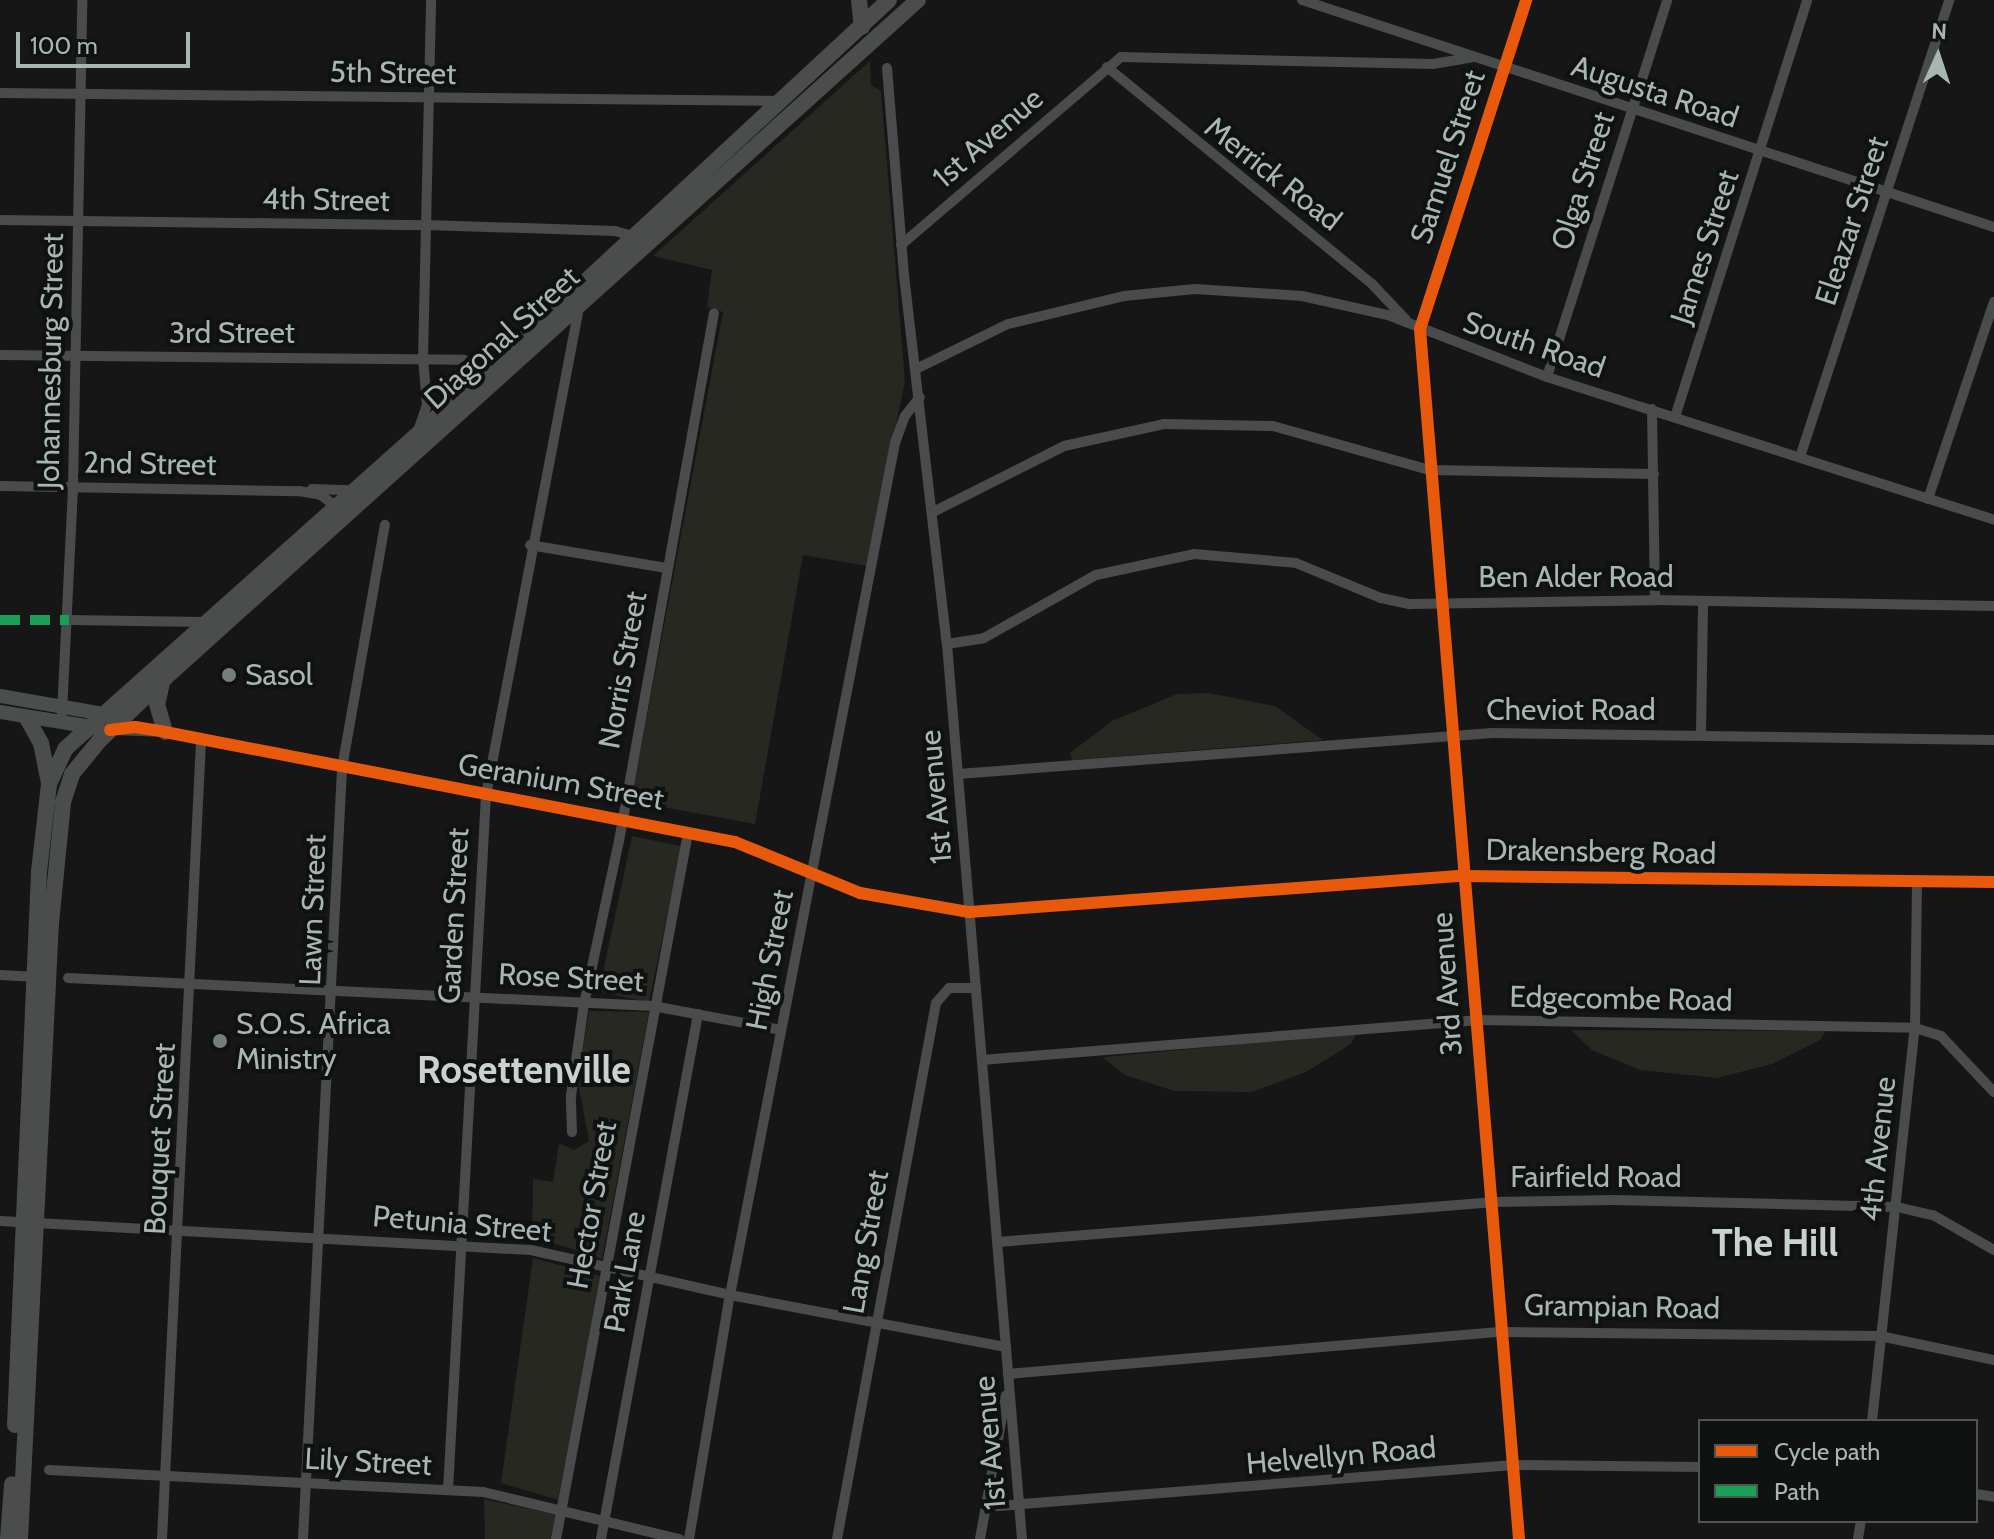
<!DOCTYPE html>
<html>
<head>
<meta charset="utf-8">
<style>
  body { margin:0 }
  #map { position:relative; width:1994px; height:1539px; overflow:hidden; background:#161616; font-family:Cabin,sans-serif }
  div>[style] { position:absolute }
  .green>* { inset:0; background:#272822; transform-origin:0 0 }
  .minor>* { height:10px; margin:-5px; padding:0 5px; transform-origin:5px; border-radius:5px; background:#494c4b }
  .secondary>* { height:14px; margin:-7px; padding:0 7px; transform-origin:7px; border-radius:7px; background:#4b4e4e }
  .primary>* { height:16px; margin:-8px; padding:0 8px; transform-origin:8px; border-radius:8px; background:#4a4d4c }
  .quiet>* { height:10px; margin-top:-5px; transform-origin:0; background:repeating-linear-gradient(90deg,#1a9f57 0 20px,transparent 0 30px) }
  .cycleway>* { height:12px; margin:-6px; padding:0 6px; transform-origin:6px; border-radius:6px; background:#e8590c }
  .dots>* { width:22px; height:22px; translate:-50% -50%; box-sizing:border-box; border:4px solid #101212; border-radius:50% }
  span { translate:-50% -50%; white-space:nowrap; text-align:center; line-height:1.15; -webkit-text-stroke:8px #101212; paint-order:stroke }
  .street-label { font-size:30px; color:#a8b6b3 }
  .poi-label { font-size:30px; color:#a8b6b3 }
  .left { translate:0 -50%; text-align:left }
  .district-label { font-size:38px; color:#c9d2d1; font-weight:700 }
  .legend { position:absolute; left:1698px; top:1419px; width:280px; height:104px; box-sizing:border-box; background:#101212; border:2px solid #4d5452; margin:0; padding:10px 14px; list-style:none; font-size:24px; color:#a8b6b3 }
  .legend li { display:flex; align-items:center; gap:16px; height:40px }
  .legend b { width:40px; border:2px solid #4d5452 }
  .north { position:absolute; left:1898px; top:16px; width:80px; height:80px; -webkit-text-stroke:6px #101212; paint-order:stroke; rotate:3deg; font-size:22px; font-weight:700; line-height:32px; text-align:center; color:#a8b6b3 }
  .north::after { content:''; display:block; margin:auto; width:28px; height:36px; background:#a8b6b3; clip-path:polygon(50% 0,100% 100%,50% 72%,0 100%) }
  .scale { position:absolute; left:16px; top:32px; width:174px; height:36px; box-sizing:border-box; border:4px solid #a8b6b3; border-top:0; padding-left:10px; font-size:24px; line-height:28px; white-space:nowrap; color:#a8b6b3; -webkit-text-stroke:6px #101212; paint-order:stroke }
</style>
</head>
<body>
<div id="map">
  <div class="green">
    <i style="clip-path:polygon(870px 61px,871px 85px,881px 91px,905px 381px,867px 566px,803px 555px,755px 824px,631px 801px,723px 312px,707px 307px,712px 270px,653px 256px)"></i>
    <i style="clip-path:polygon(1209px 693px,1275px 706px,1323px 740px,1072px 760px,1070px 753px,1112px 721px,1177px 694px)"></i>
    <i style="left:632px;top:836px;width:51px;height:159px;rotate:12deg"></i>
    <i style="clip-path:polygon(589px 1011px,649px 1012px,602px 1259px,532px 1236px,533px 1179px,553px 1182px,559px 1143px,574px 1150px,589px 1141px,578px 1082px)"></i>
    <i style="clip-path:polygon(1571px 1030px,1826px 1031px,1820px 1040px,1772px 1064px,1717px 1078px,1640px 1070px,1592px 1050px)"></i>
    <i style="clip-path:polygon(1356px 1034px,1351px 1044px,1306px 1072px,1252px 1092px,1174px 1091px,1125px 1075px,1102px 1057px)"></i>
    <i style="clip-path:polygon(533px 1258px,600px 1276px,558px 1500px,501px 1483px)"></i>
    <i style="clip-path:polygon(484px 1499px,556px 1515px,551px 1539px,485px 1539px)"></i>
  </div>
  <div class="minor">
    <i style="left:1302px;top:0;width:728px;rotate:18.16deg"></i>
    <i style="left:1107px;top:67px;width:343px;rotate:39.3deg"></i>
    <i style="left:1372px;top:284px;width:51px;rotate:46.6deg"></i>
    <i style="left:887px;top:68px;width:208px;rotate:85.3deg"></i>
    <i style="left:904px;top:275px;width:371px;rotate:83.4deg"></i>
    <i style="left:947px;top:644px;width:898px;rotate:85.21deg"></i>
    <i style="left:0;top:93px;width:782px;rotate:0.59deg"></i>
    <i style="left:0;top:220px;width:426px;rotate:0.7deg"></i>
    <i style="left:426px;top:225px;width:189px;rotate:1.8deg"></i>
    <i style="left:615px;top:231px;width:22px;rotate:16deg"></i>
    <i style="left:901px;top:245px;width:289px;rotate:-40.5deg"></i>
    <i style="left:1121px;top:57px;width:312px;rotate:1.3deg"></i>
    <i style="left:1433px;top:64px;width:43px;rotate:-9.5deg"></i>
    <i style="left:0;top:355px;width:464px;rotate:0.6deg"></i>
    <i style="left:916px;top:369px;width:102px;rotate:-26.1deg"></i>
    <i style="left:1008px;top:324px;width:119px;rotate:-13.6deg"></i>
    <i style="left:1124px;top:296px;width:71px;rotate:-5.6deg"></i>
    <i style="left:1195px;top:289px;width:107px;rotate:3.7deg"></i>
    <i style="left:1302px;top:296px;width:88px;rotate:12.5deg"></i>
    <i style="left:1388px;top:315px;width:171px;rotate:21.3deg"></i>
    <i style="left:1547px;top:377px;width:469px;rotate:17.7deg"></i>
    <i style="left:1547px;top:377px;width:396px;rotate:-72.3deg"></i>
    <i style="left:1652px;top:409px;width:191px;rotate:89.1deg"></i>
    <i style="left:1675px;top:417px;width:437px;rotate:-72.4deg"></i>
    <i style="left:419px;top:428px;width:24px;rotate:-71deg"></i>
    <i style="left:427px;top:405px;width:47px;rotate:-94.9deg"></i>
    <i style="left:423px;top:358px;width:358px;rotate:-88.7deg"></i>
    <i style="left:1800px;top:457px;width:481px;rotate:-71.9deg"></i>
    <i style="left:0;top:486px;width:299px;rotate:1deg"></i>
    <i style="left:299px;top:491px;width:22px;rotate:10deg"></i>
    <i style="left:321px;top:495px;width:24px;rotate:38deg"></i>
    <i style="left:312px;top:489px;width:38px;rotate:2deg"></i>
    <i style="left:1928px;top:499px;width:208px;rotate:-71.5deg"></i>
    <i style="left:935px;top:511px;width:144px;rotate:-26.7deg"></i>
    <i style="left:1064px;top:446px;width:102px;rotate:-12.4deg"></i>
    <i style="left:1164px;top:424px;width:109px;rotate:1.1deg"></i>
    <i style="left:1273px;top:426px;width:163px;rotate:15.7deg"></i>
    <i style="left:1430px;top:470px;width:224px;rotate:1deg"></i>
    <i style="left:530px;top:545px;width:138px;rotate:9.6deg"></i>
    <i style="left:69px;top:620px;width:134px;rotate:0.9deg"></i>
    <i style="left:947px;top:644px;width:37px;rotate:-9deg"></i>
    <i style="left:984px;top:638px;width:129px;rotate:-29.4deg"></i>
    <i style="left:1096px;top:575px;width:100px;rotate:-12.1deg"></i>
    <i style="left:1194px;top:554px;width:102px;rotate:5deg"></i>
    <i style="left:1296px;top:563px;width:92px;rotate:22.4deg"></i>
    <i style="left:1381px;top:598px;width:30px;rotate:12deg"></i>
    <i style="left:1410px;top:604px;width:245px;rotate:-0.9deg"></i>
    <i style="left:1655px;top:600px;width:339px;rotate:1deg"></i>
    <i style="left:62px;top:713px;width:226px;rotate:-87.2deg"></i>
    <i style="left:73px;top:487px;width:487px;rotate:-88.9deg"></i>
    <i style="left:113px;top:730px;width:52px;rotate:2.2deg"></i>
    <i style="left:165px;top:732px;width:581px;rotate:10.92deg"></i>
    <i style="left:735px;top:842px;width:135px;rotate:22.2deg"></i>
    <i style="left:860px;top:893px;width:111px;rotate:9.9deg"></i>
    <i style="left:969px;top:912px;width:497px;rotate:-4.2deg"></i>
    <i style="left:1465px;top:876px;width:529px;rotate:0.65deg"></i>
    <i style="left:1701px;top:734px;width:133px;rotate:-89.1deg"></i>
    <i style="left:958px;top:774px;width:536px;rotate:-4.39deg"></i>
    <i style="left:1492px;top:733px;width:502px;rotate:0.8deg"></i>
    <i style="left:0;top:975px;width:38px;rotate:3deg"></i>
    <i style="left:68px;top:978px;width:586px;rotate:2.74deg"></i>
    <i style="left:653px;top:1006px;width:130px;rotate:10.6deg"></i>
    <i style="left:982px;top:1060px;width:496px;rotate:-4.6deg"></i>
    <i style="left:1476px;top:1020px;width:439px;rotate:1deg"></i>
    <i style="left:1915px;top:1028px;width:27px;rotate:17deg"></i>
    <i style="left:1941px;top:1036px;width:77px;rotate:46.6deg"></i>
    <i style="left:572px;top:1132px;width:36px;rotate:-92deg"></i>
    <i style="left:571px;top:1096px;width:93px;rotate:-82deg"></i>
    <i style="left:584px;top:1004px;width:167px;rotate:-77.9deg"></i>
    <i style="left:619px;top:841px;width:536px;rotate:-79.8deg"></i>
    <i style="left:0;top:1221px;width:532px;rotate:3.13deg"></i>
    <i style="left:531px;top:1250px;width:204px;rotate:12.7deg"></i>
    <i style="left:730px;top:1295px;width:281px;rotate:10.7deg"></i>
    <i style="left:998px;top:1242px;width:495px;rotate:-4.6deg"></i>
    <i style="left:1491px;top:1202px;width:123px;rotate:-0.9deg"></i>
    <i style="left:1614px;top:1200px;width:283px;rotate:1.4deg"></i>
    <i style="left:1897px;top:1207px;width:37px;rotate:13deg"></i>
    <i style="left:1933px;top:1215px;width:70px;rotate:29.8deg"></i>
    <i style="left:1008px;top:1374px;width:496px;rotate:-4.9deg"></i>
    <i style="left:1502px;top:1332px;width:378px;rotate:0.6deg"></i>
    <i style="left:1880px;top:1336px;width:116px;rotate:11.9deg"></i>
    <i style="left:1872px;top:1421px;width:395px;rotate:-83.8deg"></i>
    <i style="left:1915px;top:1028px;width:147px;rotate:-89.2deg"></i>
    <i style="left:49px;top:1470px;width:435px;rotate:2.9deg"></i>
    <i style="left:483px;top:1492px;width:202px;rotate:13.5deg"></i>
    <i style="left:448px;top:1490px;width:696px;rotate:-86.87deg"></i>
    <i style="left:486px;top:795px;width:498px;rotate:-79.2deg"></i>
    <i style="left:1976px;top:1494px;width:18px;rotate:9deg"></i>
    <i style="left:986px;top:1507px;width:529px;rotate:-4.56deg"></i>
    <i style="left:1513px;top:1465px;width:187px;rotate:0.6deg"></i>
    <i style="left:162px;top:1539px;width:799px;rotate:-87.2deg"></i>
    <i style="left:303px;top:1539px;width:772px;rotate:-87.1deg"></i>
    <i style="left:342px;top:768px;width:247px;rotate:-80deg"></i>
    <i style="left:556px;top:1539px;width:718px;rotate:-79.41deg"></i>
    <i style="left:601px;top:1539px;width:534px;rotate:-79.53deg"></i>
    <i style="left:689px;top:1539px;width:247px;rotate:-80.5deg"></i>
    <i style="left:730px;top:1295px;width:868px;rotate:-79.04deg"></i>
    <i style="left:895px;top:443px;width:29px;rotate:-70deg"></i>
    <i style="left:905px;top:416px;width:24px;rotate:-52deg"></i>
    <i style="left:837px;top:1539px;width:545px;rotate:-79.54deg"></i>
    <i style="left:936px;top:1003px;width:20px;rotate:-49deg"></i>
    <i style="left:949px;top:988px;width:27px"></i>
    <i style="left:980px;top:1539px;width:146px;rotate:-79.8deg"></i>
    <i style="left:1519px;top:1539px;width:1214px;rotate:-94.68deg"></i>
    <i style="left:1420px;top:329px;width:346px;rotate:-72.1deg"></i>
    <i style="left:1858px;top:1539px;width:18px;rotate:-81deg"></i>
  </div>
  <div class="secondary">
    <i style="left:0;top:696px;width:112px;rotate:9.8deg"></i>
    <i style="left:0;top:712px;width:99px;rotate:9.3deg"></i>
  </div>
  <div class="primary">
    <i style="left:859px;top:0;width:27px;rotate:84deg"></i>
    <i style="left:162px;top:683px;width:22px;rotate:103deg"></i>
    <i style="left:157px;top:704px;width:29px;rotate:74deg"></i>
    <i style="left:27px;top:718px;width:29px;rotate:61deg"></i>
    <i style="left:41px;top:743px;width:41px;rotate:78.7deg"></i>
    <i style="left:15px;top:1425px;width:554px;rotate:-87.51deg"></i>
    <i style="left:39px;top:872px;width:89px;rotate:-83.5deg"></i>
    <i style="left:49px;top:784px;width:38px;rotate:-65deg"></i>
    <i style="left:65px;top:749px;width:589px;rotate:-41.76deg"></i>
    <i style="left:504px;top:357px;width:525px;rotate:-42.84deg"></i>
    <i style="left:8px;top:1539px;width:55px;rotate:-85.8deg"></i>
    <i style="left:20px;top:1539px;width:617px;rotate:-87.12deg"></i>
    <i style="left:51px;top:923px;width:122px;rotate:-84.3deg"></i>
    <i style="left:63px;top:802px;width:29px;rotate:-72deg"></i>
    <i style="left:72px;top:774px;width:43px;rotate:-50.7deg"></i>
    <i style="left:99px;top:741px;width:91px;rotate:-43.7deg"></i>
    <i style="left:165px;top:678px;width:1013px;rotate:-42deg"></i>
  </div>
  <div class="quiet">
    <i style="left:0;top:620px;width:69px"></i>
  </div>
  <div class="cycleway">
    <i style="left:110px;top:730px;width:25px;rotate:-7deg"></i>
    <i style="left:135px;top:727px;width:30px;rotate:9deg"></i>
    <i style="left:165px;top:732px;width:581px;rotate:10.92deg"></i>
    <i style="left:735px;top:842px;width:135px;rotate:22.2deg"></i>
    <i style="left:860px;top:893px;width:111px;rotate:9.9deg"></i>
    <i style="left:969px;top:912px;width:497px;rotate:-4.2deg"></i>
    <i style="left:1465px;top:876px;width:529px;rotate:0.65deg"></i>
    <i style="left:1519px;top:1539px;width:1214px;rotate:-94.68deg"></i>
    <i style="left:1420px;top:329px;width:346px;rotate:-72.1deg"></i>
  </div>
  <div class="dots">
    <i style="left:229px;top:675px;background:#757e7c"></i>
    <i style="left:220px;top:1041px;background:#757e7c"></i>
  </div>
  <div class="street-label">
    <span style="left:393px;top:73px;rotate:1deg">5th Street</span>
    <span style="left:1655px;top:92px;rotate:18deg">Augusta Road</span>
    <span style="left:988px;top:138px;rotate:-41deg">1st Avenue</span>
    <span style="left:1448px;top:157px;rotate:-72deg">Samuel Street</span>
    <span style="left:1273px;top:174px;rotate:38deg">Merrick Road</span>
    <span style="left:1583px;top:181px;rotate:-72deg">Olga Street</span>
    <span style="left:326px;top:200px;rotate:1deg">4th Street</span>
    <span style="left:1852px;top:221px;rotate:-72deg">Eleazar Street</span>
    <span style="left:1705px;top:247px;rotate:-72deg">James Street</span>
    <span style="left:232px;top:333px">3rd Street</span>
    <span style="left:502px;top:338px;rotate:-42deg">Diagonal Street</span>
    <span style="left:1534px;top:345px;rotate:19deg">South Road</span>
    <span style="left:51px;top:361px;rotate:-89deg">Johannesburg Street</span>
    <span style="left:150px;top:464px;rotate:1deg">2nd Street</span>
    <span style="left:1576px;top:577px">Ben Alder Road</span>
    <span style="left:623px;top:670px;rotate:-80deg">Norris Street</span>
    <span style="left:1571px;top:710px">Cheviot Road</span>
    <span style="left:561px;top:782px;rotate:10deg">Geranium Street</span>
    <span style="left:936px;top:797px;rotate:-95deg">1st Avenue</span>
    <span style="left:1601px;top:852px;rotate:1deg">Drakensberg Road</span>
    <span style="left:313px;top:910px;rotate:-88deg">Lawn Street</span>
    <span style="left:454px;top:916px;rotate:-87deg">Garden Street</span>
    <span style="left:770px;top:960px;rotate:-79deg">High Street</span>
    <span style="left:571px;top:978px;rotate:3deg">Rose Street</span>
    <span style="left:1447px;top:984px;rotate:-94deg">3rd Avenue</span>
    <span style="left:1621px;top:999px;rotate:1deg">Edgecombe Road</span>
    <span style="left:160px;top:1139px;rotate:-87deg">Bouquet Street</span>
    <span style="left:1878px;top:1149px;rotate:-84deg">4th Avenue</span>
    <span style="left:1596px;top:1177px">Fairfield Road</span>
    <span style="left:592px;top:1205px;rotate:-80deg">Hector Street</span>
    <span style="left:462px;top:1224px;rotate:5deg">Petunia Street</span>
    <span style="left:866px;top:1242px;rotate:-80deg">Lang Street</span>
    <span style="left:625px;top:1272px;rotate:-80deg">Park Lane</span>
    <span style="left:1622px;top:1307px;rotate:1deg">Grampian Road</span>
    <span style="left:990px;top:1443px;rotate:-95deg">1st Avenue</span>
    <span style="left:1341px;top:1456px;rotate:-5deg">Helvellyn Road</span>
    <span style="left:368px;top:1462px;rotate:3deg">Lily Street</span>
  </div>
  <div class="poi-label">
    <span class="left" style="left:245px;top:675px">Sasol</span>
    <span class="left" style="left:236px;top:1041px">S.O.S. Africa<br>Ministry</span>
  </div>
  <div class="district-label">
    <span style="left:524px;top:1070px">Rosettenville</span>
    <span style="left:1775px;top:1243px">The Hill</span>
  </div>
  <ul class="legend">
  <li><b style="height:10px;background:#e8590c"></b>Cycle path</li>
  <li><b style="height:10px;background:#1a9f57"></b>Path</li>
  </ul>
  <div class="north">N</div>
  <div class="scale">100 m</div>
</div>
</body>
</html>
